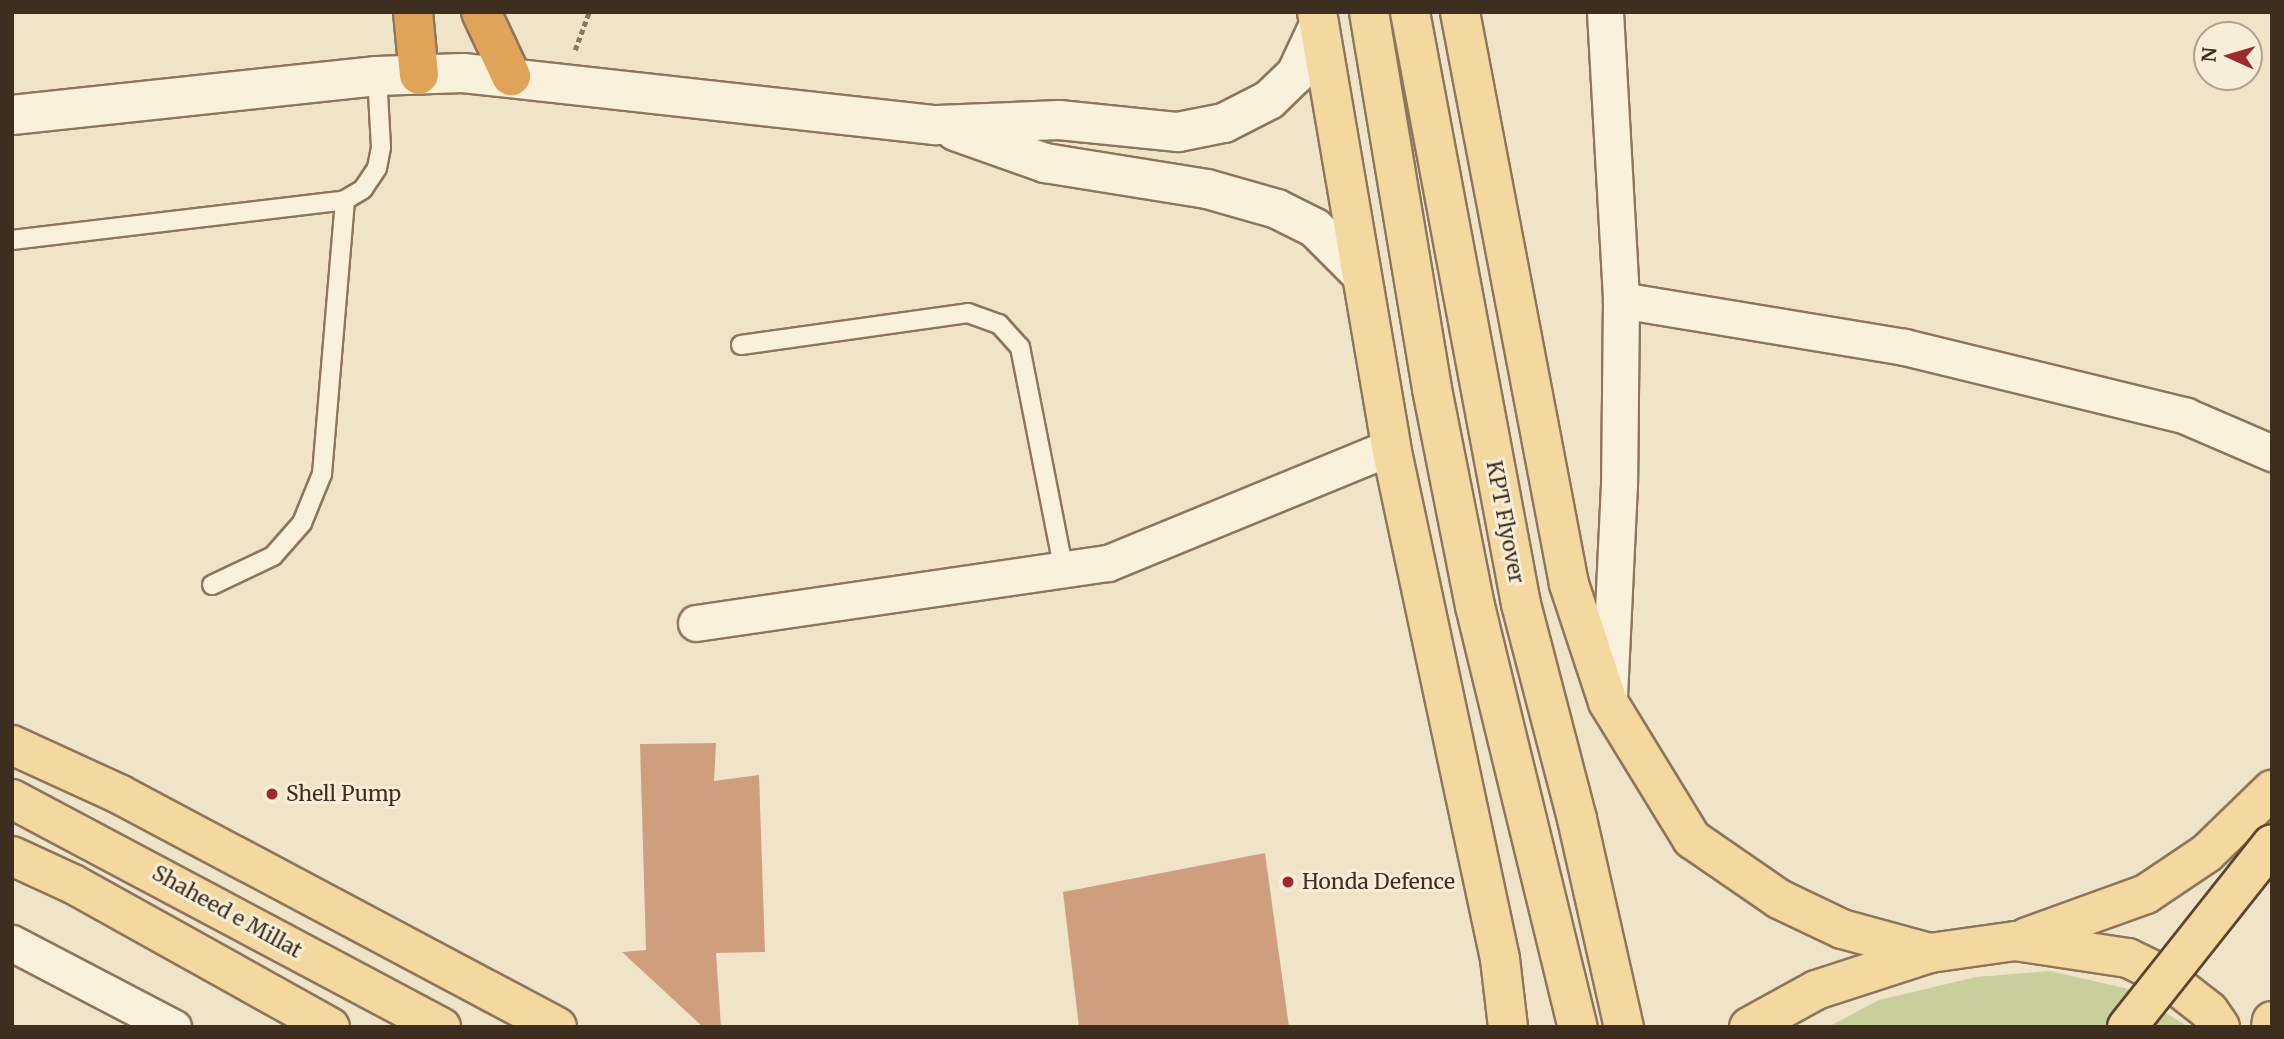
<!DOCTYPE html>
<html>
<head>
<meta charset="utf-8">
<style>
  body { margin:0 }
  #map { position:relative; width:2284px; height:1039px; overflow:hidden; background:#f0e4c8; font-family:Merriweather,serif }
  div>[style] { position:absolute }
  .green>* { inset:0; background:#c9cf9b }
  .building>* { inset:0; background:#cf9f7d }
  .path>* { height:4.5px; margin-top:-2.25px; transform-origin:0; background:repeating-linear-gradient(90deg,#8d765c 0 5px,transparent 0 8.5px) }
  .roads { filter:drop-shadow(2px 0 #8d765c) drop-shadow(-2px 0 #8d765c) drop-shadow(0 2px #8d765c) drop-shadow(0 -2px #8d765c) }
  .service>* { height:18px; margin:-9px; padding:0 9px; transform-origin:9px; border-radius:9px; background:#faf1dc }
  .minor>* { height:35px; margin:-17.5px; padding:0 17.5px; transform-origin:17.5px; border-radius:17.5px; background:#faf1dc }
  .tertiary>* { height:38px; margin:-19px; padding:0 19px; transform-origin:19px; border-radius:19px; background:#faf1dc }
  .primary>* { height:38px; margin:-19px; padding:0 19px; transform-origin:19px; border-radius:19px; background:#f3d9a0 }
  .motorway>* { height:38px; margin:-19px; padding:0 19px; transform-origin:19px; border-radius:19px; background:#e0a458 }
  .bridges { filter:drop-shadow(2px 0 #5b4430) drop-shadow(-2px 0 #5b4430) drop-shadow(0 2px #5b4430) drop-shadow(0 -2px #5b4430) }
  .primary-bridge>* { height:38px; margin:-19px; padding:0 19px; transform-origin:19px; border-radius:19px; background:#f3d9a0 }
  .dots>* { width:19px; height:19px; translate:-50% -50%; box-sizing:border-box; border:4px solid #f7eed8; border-radius:50% }
  span { translate:-50% -50%; white-space:nowrap; text-align:center; line-height:1.15; -webkit-text-stroke:6px #f7eed8; paint-order:stroke }
  .street-label { font-size:21px; color:#3d2e20 }
  .poi-label { font-size:21px; color:#3d2e20 }
  .left { translate:0 -50%; text-align:left }
  .frame { position:absolute; inset:0; border:14px solid #3d2e20; pointer-events:none }
  .north { position:absolute; left:2193px; top:21px; width:70px; height:70px; box-sizing:border-box; background:#f7eed8; border:2px solid #ada18e; border-radius:50%; rotate:274deg; font-size:19px; font-weight:700; line-height:28px; text-align:center; color:#3d2e20 }
  .north::after { content:''; display:block; margin:auto; width:24px; height:32px; background:#9e2a2b; clip-path:polygon(50% 0,100% 100%,50% 72%,0 100%) }
</style>
</head>
<body>
<div id="map">
  <div class="green">
    <i style="clip-path:polygon(2049px 971px,2125px 988px,2189px 1027px,1828px 1027px,1879px 1000px,1976px 977px)"></i>
  </div>
  <div class="building">
    <i style="clip-path:polygon(716px 743px,714px 781px,759px 775px,765px 952px,716px 953px,721px 1027px,703px 1027px,622px 952px,646px 950px,640px 744px)"></i>
    <i style="clip-path:polygon(1265px 853px,1289px 1027px,1079px 1027px,1063px 892px)"></i>
  </div>
  <div class="path">
    <i style="left:575px;top:50px;width:40px;rotate:-69.8deg"></i>
  </div>
  <div class="roads">
    <div class="service">
      <i style="left:12px;top:240px;width:335px;rotate:-6.8deg"></i>
      <i style="left:345px;top:200px;width:21px;rotate:-31deg"></i>
      <i style="left:363px;top:189px;width:25px;rotate:-56deg"></i>
      <i style="left:377px;top:168px;width:21px;rotate:-79deg"></i>
      <i style="left:381px;top:147px;width:71px;rotate:-93.2deg"></i>
      <i style="left:741px;top:345px;width:229px;rotate:-8deg"></i>
      <i style="left:968px;top:313px;width:33px;rotate:20deg"></i>
      <i style="left:999px;top:324px;width:31px;rotate:48deg"></i>
      <i style="left:1020px;top:347px;width:224px;rotate:78.9deg"></i>
      <i style="left:212px;top:585px;width:68px;rotate:-25.4deg"></i>
      <i style="left:273px;top:556px;width:44px;rotate:-48.7deg"></i>
      <i style="left:302px;top:523px;width:53px;rotate:-67.8deg"></i>
      <i style="left:322px;top:474px;width:275px;rotate:-85.2deg"></i>
    </div>
    <div class="minor">
      <i style="left:1605px;top:12px;width:288px;rotate:86.8deg"></i>
      <i style="left:1621px;top:300px;width:184px;rotate:90.6deg"></i>
      <i style="left:1619px;top:484px;width:211px;rotate:92.7deg"></i>
      <i style="left:1621px;top:300px;width:287px;rotate:9.4deg"></i>
      <i style="left:1904px;top:347px;width:290px;rotate:13.7deg"></i>
      <i style="left:2186px;top:416px;width:94px;rotate:23.3deg"></i>
      <i style="left:696px;top:623px;width:416px;rotate:-8.3deg"></i>
      <i style="left:1108px;top:563px;width:306px;rotate:-22.3deg"></i>
      <i style="left:12px;top:943px;width:182px;rotate:27.6deg"></i>
    </div>
    <div class="tertiary">
      <i style="left:12px;top:115px;width:367px;rotate:-6.1deg"></i>
      <i style="left:377px;top:76px;width:86px;rotate:-2deg"></i>
      <i style="left:463px;top:73px;width:477px;rotate:6.3deg"></i>
      <i style="left:937px;top:125px;width:122px;rotate:-2.3deg"></i>
      <i style="left:1059px;top:120px;width:120px;rotate:5.8deg"></i>
      <i style="left:1178px;top:132px;width:47px;rotate:-11.1deg"></i>
      <i style="left:1224px;top:123px;width:51px;rotate:-27.1deg"></i>
      <i style="left:1269px;top:100px;width:37px;rotate:-44deg"></i>
      <i style="left:1296px;top:74px;width:54px;rotate:-64.9deg"></i>
      <i style="left:955px;top:131px;width:96px;rotate:19.6deg"></i>
      <i style="left:1045px;top:163px;width:164px;rotate:9.1deg"></i>
      <i style="left:1207px;top:189px;width:73px;rotate:15.9deg"></i>
      <i style="left:1277px;top:209px;width:42px;rotate:26.6deg"></i>
      <i style="left:1315px;top:228px;width:65px;rotate:45deg"></i>
    </div>
    <div class="primary">
      <i style="left:1317px;top:12px;width:441px;rotate:80.3deg"></i>
      <i style="left:1391px;top:447px;width:523px;rotate:77.98deg"></i>
      <i style="left:1500px;top:959px;width:68px;rotate:83.3deg"></i>
      <i style="left:1369px;top:12px;width:382px;rotate:80.5deg"></i>
      <i style="left:1432px;top:389px;width:221px;rotate:78.8deg"></i>
      <i style="left:1475px;top:606px;width:433px;rotate:76.3deg"></i>
      <i style="left:1410px;top:12px;width:602px;rotate:79.38deg"></i>
      <i style="left:1521px;top:604px;width:222px;rotate:75.4deg"></i>
      <i style="left:1577px;top:819px;width:213px;rotate:77.3deg"></i>
      <i style="left:1460px;top:12px;width:582px;rotate:79.21deg"></i>
      <i style="left:1569px;top:584px;width:124px;rotate:71.7deg"></i>
      <i style="left:1608px;top:702px;width:161px;rotate:58.5deg"></i>
      <i style="left:1692px;top:839px;width:106px;rotate:34.6deg"></i>
      <i style="left:1779px;top:899px;width:70px;rotate:25.5deg"></i>
      <i style="left:1842px;top:929px;width:91px;rotate:15.3deg"></i>
      <i style="left:12px;top:745px;width:118px;rotate:24.6deg"></i>
      <i style="left:119px;top:794px;width:496px;rotate:28deg"></i>
      <i style="left:12px;top:799px;width:486px;rotate:28deg"></i>
      <i style="left:12px;top:856px;width:67px;rotate:24.7deg"></i>
      <i style="left:73px;top:884px;width:294px;rotate:29.1deg"></i>
      <i style="left:2027px;top:937px;width:127px;rotate:-19.9deg"></i>
      <i style="left:2146px;top:894px;width:73px;rotate:-33.9deg"></i>
      <i style="left:2207px;top:853px;width:91px;rotate:-44.1deg"></i>
      <i style="left:1749px;top:1027px;width:77px;rotate:-28.9deg"></i>
      <i style="left:1816px;top:990px;width:120px;rotate:-18deg"></i>
      <i style="left:1930px;top:953px;width:86px;rotate:-8deg"></i>
      <i style="left:2015px;top:941px;width:114px;rotate:8.6deg"></i>
      <i style="left:2128px;top:958px;width:39px;rotate:26deg"></i>
      <i style="left:2163px;top:975px;width:58px;rotate:38deg"></i>
      <i style="left:2209px;top:1011px;width:19px;rotate:55deg"></i>
      <i style="left:2271px;top:1027px;width:6px;rotate:-81deg"></i>
    </div>
    <div class="motorway">
      <i style="left:413px;top:12px;width:63px;rotate:84.6deg"></i>
      <i style="left:481px;top:12px;width:71px;rotate:64.9deg"></i>
    </div>
  </div>
  <div class="bridges">
    <div class="primary-bridge">
      <i style="left:2127px;top:1027px;width:233px;rotate:-51.6deg"></i>
    </div>
  </div>
  <div class="dots">
    <i style="left:272px;top:794px;background:#9e2a2b"></i>
    <i style="left:1288px;top:882px;background:#9e2a2b"></i>
  </div>
  <div class="street-label">
    <span style="left:1505px;top:522px;rotate:79deg">KPT Flyover</span>
    <span style="left:227px;top:912px;rotate:29deg">Shaheed e Millat</span>
  </div>
  <div class="poi-label">
    <span class="left" style="left:286px;top:794px">Shell Pump</span>
    <span class="left" style="left:1302px;top:882px">Honda Defence</span>
  </div>
  <div class="frame"></div>
  <div class="north">N</div>
</div>
</body>
</html>
